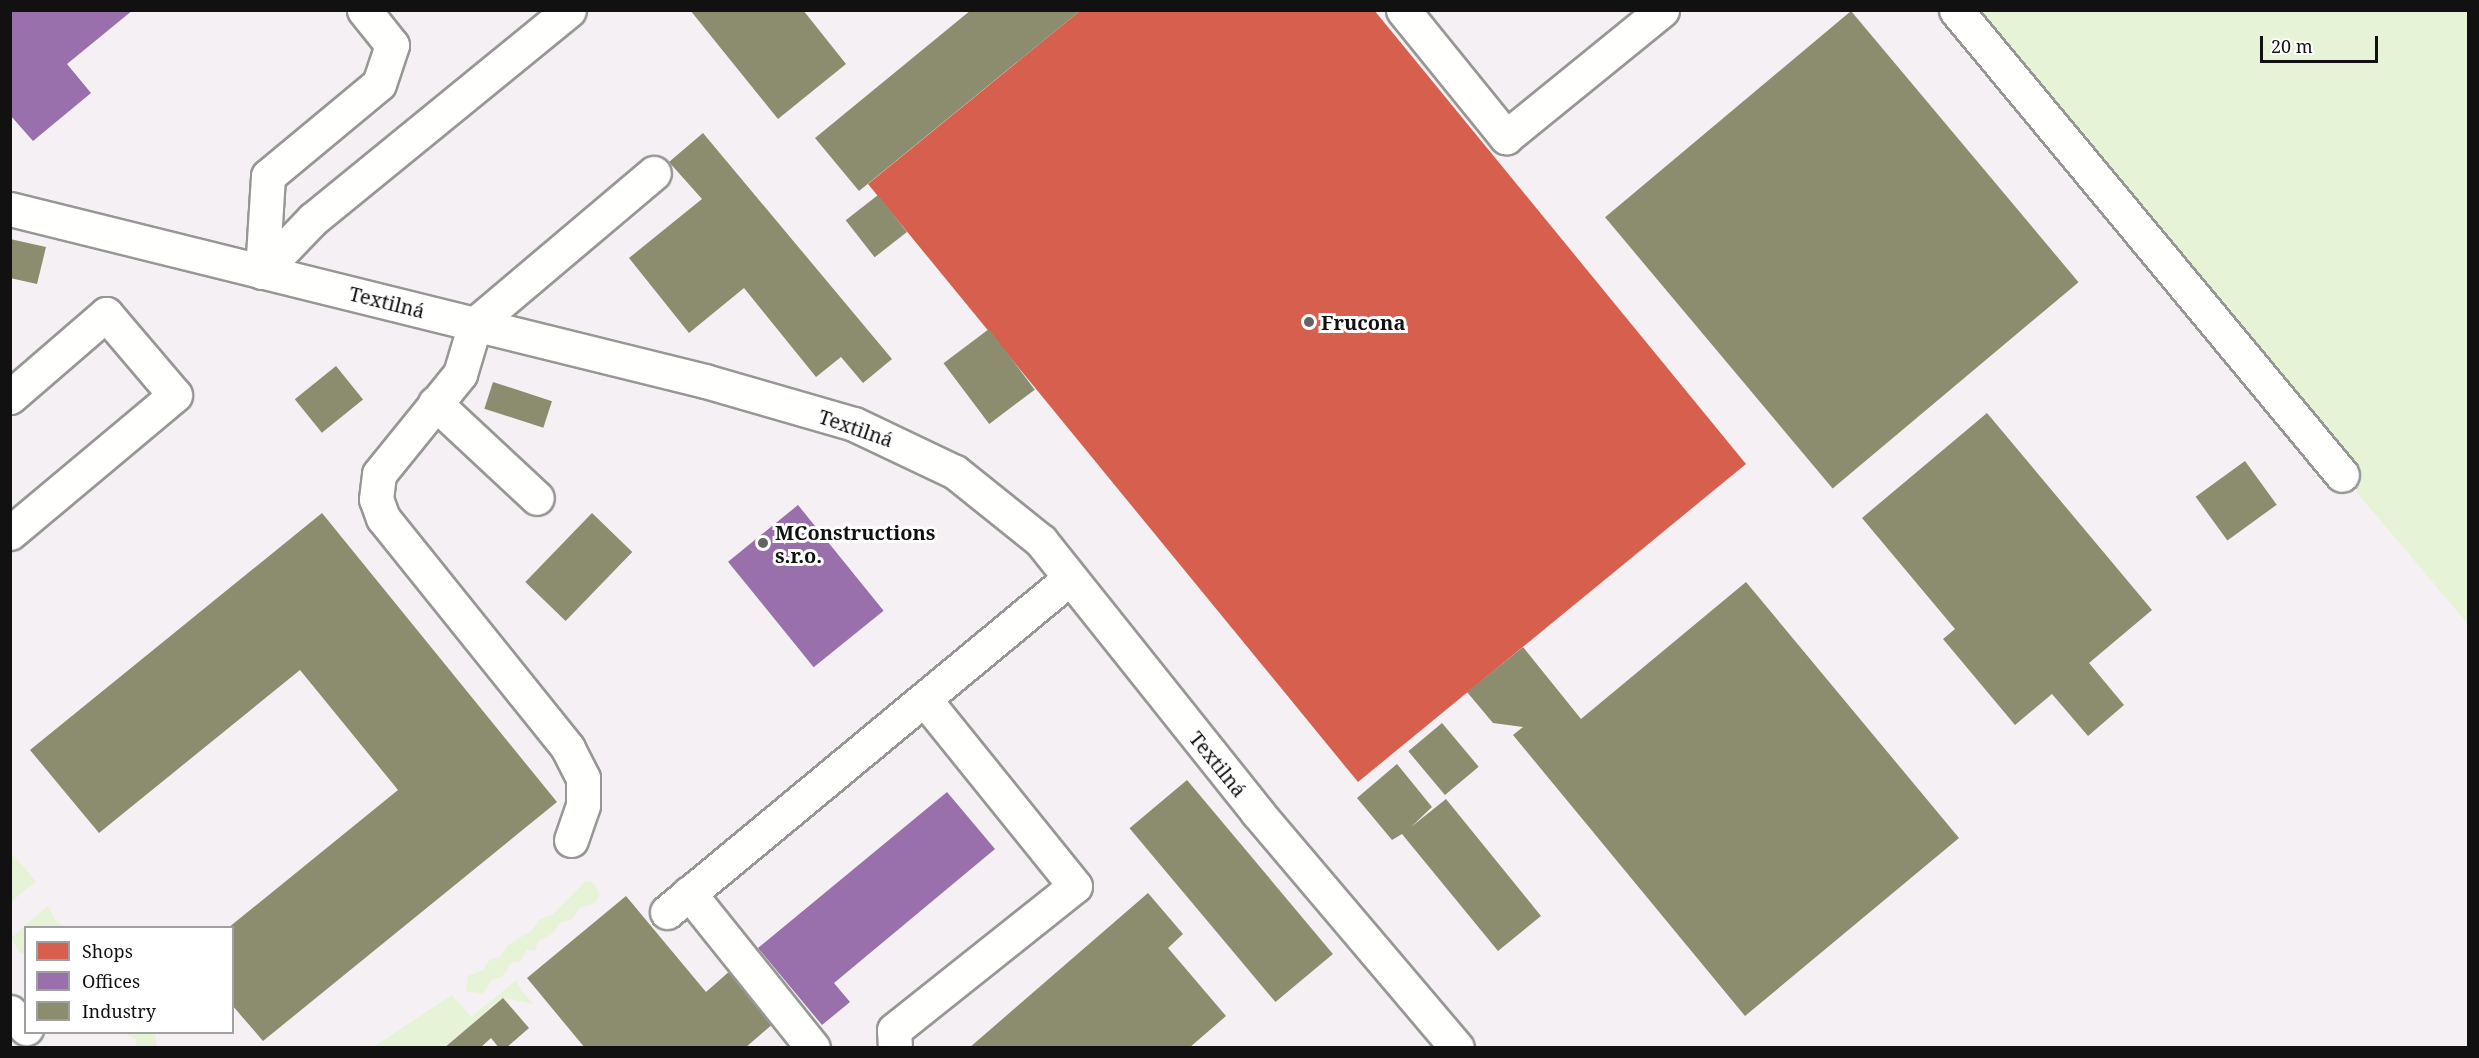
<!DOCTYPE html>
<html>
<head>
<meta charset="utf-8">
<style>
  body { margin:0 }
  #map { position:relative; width:2479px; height:1058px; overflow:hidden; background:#fdfcf7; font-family:"Noto Serif",serif }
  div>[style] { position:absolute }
  .industrial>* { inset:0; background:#f5f0f3 }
  .green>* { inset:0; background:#e7f3d7 }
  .shops>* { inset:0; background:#d6604d }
  .offices>* { inset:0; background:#9970ab; transform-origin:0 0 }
  .industry>* { inset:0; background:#8c8c6e; transform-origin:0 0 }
  .roads { filter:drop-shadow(2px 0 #979795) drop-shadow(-2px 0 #979795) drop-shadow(0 2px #979795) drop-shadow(0 -2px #979795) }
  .minor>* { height:33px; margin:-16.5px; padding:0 16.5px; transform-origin:16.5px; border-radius:16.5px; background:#fffffe }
  .dots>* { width:16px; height:16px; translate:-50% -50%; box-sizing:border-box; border:3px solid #fff; border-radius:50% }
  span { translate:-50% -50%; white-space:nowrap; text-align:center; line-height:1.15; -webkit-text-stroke:6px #fff; paint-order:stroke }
  .street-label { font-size:20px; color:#111 }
  .poi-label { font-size:20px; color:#111; font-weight:700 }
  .left { translate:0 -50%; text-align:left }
  .frame { position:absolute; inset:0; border:12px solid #111; pointer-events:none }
  .legend { position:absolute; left:24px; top:926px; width:210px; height:108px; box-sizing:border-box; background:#fff; border:2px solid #a0a0a0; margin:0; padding:8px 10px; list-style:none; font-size:18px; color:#111 }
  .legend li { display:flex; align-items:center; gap:12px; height:30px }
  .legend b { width:30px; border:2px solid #a0a0a0 }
  .scale { position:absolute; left:2260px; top:36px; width:118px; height:27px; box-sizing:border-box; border:3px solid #111; border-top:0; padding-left:8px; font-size:18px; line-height:21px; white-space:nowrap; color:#111; -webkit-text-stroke:4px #fff; paint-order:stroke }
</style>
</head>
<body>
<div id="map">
  <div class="industrial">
    <i style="clip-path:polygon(evenodd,10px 11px,1959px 11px,2468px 624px,2468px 1047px,11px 1047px,10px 11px,26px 928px,232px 928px,232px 1032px,26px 1032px,26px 928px)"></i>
  </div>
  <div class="green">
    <i style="clip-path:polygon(1959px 10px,2468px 11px,2468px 624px,2342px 475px)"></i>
    <i style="clip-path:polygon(10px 852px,36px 881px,11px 902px,10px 902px)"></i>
    <i style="clip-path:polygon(585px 882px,592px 882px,600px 894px,595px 903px,580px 908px,571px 920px,560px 923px,551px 935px,539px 940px,535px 950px,527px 950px,520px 962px,512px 962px,502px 977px,491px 980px,483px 994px,466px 991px,468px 976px,483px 970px,490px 959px,500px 957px,508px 945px,531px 931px,540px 919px,552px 915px)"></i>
    <i style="clip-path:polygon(48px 906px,56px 921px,66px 927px,26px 928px,25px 954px,20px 953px,11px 938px)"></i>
    <i style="clip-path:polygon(518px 979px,517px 984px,533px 1004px,503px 998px,444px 1047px,373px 1047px,452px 995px,471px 1017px)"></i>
    <i style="clip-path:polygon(123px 1033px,155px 1033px,157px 1047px,136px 1047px,136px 1039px)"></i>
  </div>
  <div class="shops">
    <i style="clip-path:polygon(1081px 10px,1374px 10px,1746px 464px,1358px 782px,868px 184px)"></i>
  </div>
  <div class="offices">
    <i style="clip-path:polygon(133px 10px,67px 64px,91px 93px,33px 141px,10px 115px,10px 12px)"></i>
    <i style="left:798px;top:505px;width:136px;height:90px;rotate:51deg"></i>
    <i style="clip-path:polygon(947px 792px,995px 849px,834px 983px,850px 1002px,822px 1025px,758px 948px)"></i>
  </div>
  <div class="industry">
    <i style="clip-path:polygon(690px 10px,803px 10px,846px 64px,778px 119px)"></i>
    <i style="clip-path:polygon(971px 10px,1081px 10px,859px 191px,815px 138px)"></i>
    <i style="left:1851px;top:11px;width:354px;height:321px;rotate:50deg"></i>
    <i style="clip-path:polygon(703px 133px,892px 359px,863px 383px,841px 357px,816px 377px,744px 288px,689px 333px,629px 258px,702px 199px,669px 162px)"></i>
    <i style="left:878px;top:195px;width:47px;height:41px;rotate:52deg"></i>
    <i style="clip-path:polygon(10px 239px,46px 247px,37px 284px,10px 278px)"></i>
    <i style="left:989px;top:329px;width:76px;height:57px;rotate:53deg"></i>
    <i style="left:336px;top:366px;width:43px;height:53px;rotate:51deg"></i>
    <i style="left:493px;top:382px;width:62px;height:28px;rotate:18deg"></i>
    <i style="clip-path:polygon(1987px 413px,2152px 610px,2089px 663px,2124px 705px,2088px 736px,2052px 694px,2015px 725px,1943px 639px,1955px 629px,1862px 518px)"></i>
    <i style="left:2245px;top:461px;width:54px;height:61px;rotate:54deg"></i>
    <i style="clip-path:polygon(322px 513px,557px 802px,263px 1041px,232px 1005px,232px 928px,228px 928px,398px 790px,300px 670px,99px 833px,30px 750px)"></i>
    <i style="left:592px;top:513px;width:56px;height:96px;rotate:44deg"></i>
    <i style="clip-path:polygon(1746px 582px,1959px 838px,1745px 1016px,1513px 735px,1523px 727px,1493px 723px,1467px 692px,1523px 647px,1581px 719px)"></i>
    <i style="left:1442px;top:723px;width:57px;height:44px;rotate:50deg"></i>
    <i style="clip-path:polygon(1397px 764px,1432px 807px,1411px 827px,1446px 799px,1541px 916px,1498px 951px,1402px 834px,1392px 840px,1357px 798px)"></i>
    <i style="left:1187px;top:780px;width:227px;height:75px;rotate:50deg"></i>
    <i style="clip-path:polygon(1148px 893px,1183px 934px,1168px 948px,1226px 1016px,1189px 1048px,969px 1048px)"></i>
    <i style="clip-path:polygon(626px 896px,706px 992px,731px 970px,774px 1023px,745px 1048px,585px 1048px,527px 978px)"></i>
    <i style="clip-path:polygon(503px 998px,529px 1028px,506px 1048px,499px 1048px,491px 1038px,480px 1048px,444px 1048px)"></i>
  </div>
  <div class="roads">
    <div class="minor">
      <i style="left:1403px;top:10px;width:164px;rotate:51deg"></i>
      <i style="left:1506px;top:137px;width:201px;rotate:-39.1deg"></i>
      <i style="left:1956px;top:10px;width:604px;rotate:50.3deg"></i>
      <i style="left:10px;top:209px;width:716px;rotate:13.9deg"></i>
      <i style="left:705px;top:381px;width:155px;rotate:16.1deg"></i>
      <i style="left:854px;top:424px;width:112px;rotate:25.4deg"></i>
      <i style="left:955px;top:472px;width:110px;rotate:38.7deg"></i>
      <i style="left:1041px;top:541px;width:347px;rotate:51.4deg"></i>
      <i style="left:1257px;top:812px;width:309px;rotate:49.7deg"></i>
      <i style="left:262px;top:272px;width:74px;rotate:-46.1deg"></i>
      <i style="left:313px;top:219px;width:330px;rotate:-39.2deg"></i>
      <i style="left:262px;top:272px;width:96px;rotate:-86.4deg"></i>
      <i style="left:268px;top:176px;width:144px;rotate:-39.7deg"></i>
      <i style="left:379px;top:84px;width:41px;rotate:-71.6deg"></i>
      <i style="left:392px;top:45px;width:45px;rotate:-128.7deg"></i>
      <i style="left:10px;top:397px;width:127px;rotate:-40.8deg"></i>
      <i style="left:106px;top:314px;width:106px;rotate:49.6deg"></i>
      <i style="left:175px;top:395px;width:215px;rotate:140.1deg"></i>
      <i style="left:435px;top:403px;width:139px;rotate:43deg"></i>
      <i style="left:571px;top:840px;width:37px;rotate:-71deg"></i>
      <i style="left:583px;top:805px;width:27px;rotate:-90deg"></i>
      <i style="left:583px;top:778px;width:34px;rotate:-117deg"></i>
      <i style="left:568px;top:748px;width:295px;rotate:-128.8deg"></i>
      <i style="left:383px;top:518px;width:20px;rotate:-110deg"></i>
      <i style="left:376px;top:499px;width:25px;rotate:-83deg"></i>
      <i style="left:379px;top:474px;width:129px;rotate:-51deg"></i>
      <i style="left:460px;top:374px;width:52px;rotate:-73.3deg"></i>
      <i style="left:475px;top:324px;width:234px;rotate:-40.2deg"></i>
      <i style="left:689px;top:893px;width:198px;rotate:51.3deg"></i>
      <i style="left:667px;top:912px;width:523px;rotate:-39.65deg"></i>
      <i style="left:10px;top:1012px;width:23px;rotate:45deg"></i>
      <i style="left:895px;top:1048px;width:18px;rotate:-93deg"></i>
      <i style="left:894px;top:1030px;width:231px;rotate:-38.5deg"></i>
      <i style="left:1075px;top:886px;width:240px;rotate:-128.9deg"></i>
    </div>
  </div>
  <div class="dots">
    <i style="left:1309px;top:322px;background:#646362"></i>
    <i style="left:763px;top:543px;background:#646362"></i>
  </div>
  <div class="street-label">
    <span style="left:387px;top:302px;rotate:14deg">Textilná</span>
    <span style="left:856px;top:428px;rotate:19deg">Textilná</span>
    <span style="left:1218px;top:764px;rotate:51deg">Textilná</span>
  </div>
  <div class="poi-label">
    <span class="left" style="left:1321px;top:322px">Frucona</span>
    <span class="left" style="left:775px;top:544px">MConstructions<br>s.r.o.</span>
  </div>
  <div class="frame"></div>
  <ul class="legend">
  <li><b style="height:16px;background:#d6604d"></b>Shops</li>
  <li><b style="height:16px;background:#9970ab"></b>Offices</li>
  <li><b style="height:16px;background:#8c8c6e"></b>Industry</li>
  </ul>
  <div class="scale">20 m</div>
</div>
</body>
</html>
